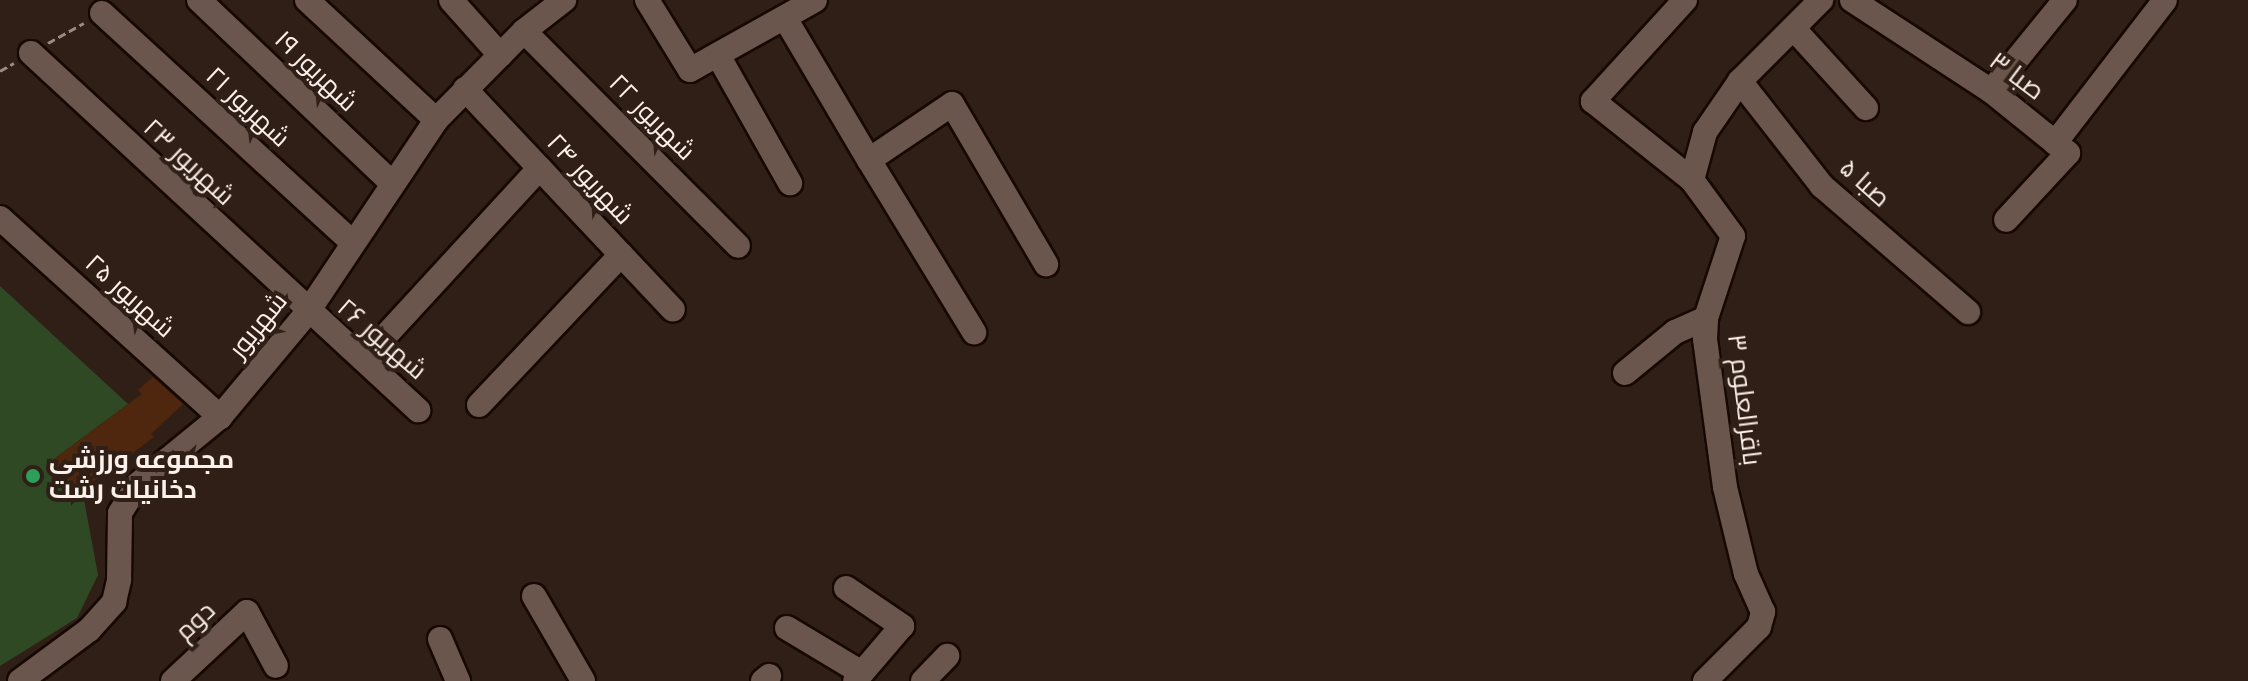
<!DOCTYPE html>
<html>
<head>
<meta charset="utf-8">
<style>
  body { margin:0 }
  #map { position:relative; width:2248px; height:681px; overflow:hidden; background:#301f16; font-family:Spectral,Cairo,serif }
  div>[style] { position:absolute }
  .green>* { inset:0; background:#304925 }
  .building>* { inset:0; background:#4f260e }
  .path>* { height:3px; margin-top:-1.5px; transform-origin:0; background:repeating-linear-gradient(90deg,#9a8c84 0 8px,transparent 0 12px) }
  .roads { filter:drop-shadow(2px 0 #170803) drop-shadow(-2px 0 #170803) drop-shadow(0 2px #170803) drop-shadow(0 -2px #170803) }
  .minor>* { height:24px; margin:-12px; padding:0 12px; transform-origin:12px; border-radius:12px; background:#6a564c }
  .dots>* { width:22px; height:22px; translate:-50% -50%; box-sizing:border-box; border:4px solid #301f16; border-radius:50% }
  span { translate:-50% -50%; white-space:nowrap; text-align:center; line-height:1.15; -webkit-text-stroke:8px #301f16; paint-order:stroke }
  .street-label { font-size:26px; color:#fcf0ea }
  .poi-label { font-size:26px; color:#fcf0ea; font-weight:700 }
  .left { translate:0 -50%; text-align:left }
</style>
</head>
<body>
<div id="map">
  <div class="green">
    <i style="clip-path:polygon(0 286px,128px 404px,54px 459px,84px 500px,98px 575px,77px 618px,0 666px)"></i>
  </div>
  <div class="building">
    <i style="clip-path:polygon(153px 377px,183px 404px,151px 434px,154px 437px,79px 493px,54px 459px,142px 394px,138px 390px)"></i>
  </div>
  <div class="path">
    <i style="left:48px;top:43px;width:41px;rotate:-29.1deg"></i>
    <i style="left:0;top:71px;width:16px;rotate:-30deg"></i>
  </div>
  <div class="roads">
    <div class="minor">
      <i style="left:199px;top:0;width:267px;rotate:43.5deg"></i>
      <i style="left:307px;top:0;width:176px;rotate:42.9deg"></i>
      <i style="left:451px;top:0;width:74px;rotate:48.3deg"></i>
      <i style="left:647px;top:0;width:82px;rotate:58.4deg"></i>
      <i style="left:690px;top:70px;width:143px;rotate:-29.2deg"></i>
      <i style="left:1685px;top:0;width:137px;rotate:132.3deg"></i>
      <i style="left:1593px;top:101px;width:127px;rotate:38.6deg"></i>
      <i style="left:1852px;top:0;width:166px;rotate:33.2deg"></i>
      <i style="left:1991px;top:91px;width:99px;rotate:38.8deg"></i>
      <i style="left:2068px;top:153px;width:91px;rotate:132.8deg"></i>
      <i style="left:102px;top:13px;width:340px;rotate:42.5deg"></i>
      <i style="left:785px;top:18px;width:165px;rotate:59.4deg"></i>
      <i style="left:869px;top:160px;width:100px;rotate:-34deg"></i>
      <i style="left:952px;top:104px;width:186px;rotate:59.6deg"></i>
      <i style="left:1794px;top:29px;width:107px;rotate:47.7deg"></i>
      <i style="left:524px;top:31px;width:303px;rotate:45.1deg"></i>
      <i style="left:31px;top:53px;width:527px;rotate:42.69deg"></i>
      <i style="left:719px;top:57px;width:145px;rotate:60.6deg"></i>
      <i style="left:1740px;top:81px;width:133px;rotate:52deg"></i>
      <i style="left:1822px;top:186px;width:193px;rotate:40.8deg"></i>
      <i style="left:465px;top:89px;width:303px;rotate:46.7deg"></i>
      <i style="left:1991px;top:91px;width:117px;rotate:-50.9deg"></i>
      <i style="left:2055px;top:143px;width:180px;rotate:-52.4deg"></i>
      <i style="left:869px;top:160px;width:202px;rotate:58.6deg"></i>
      <i style="left:0;top:218px;width:297px;rotate:42.1deg"></i>
      <i style="left:365px;top:358px;width:258px;rotate:-47.4deg"></i>
      <i style="left:1625px;top:373px;width:65px;rotate:-39.4deg"></i>
      <i style="left:1675px;top:332px;width:34px;rotate:-24deg"></i>
      <i style="left:479px;top:405px;width:207px;rotate:-46.6deg"></i>
      <i style="left:846px;top:588px;width:68px;rotate:34.2deg"></i>
      <i style="left:902px;top:626px;width:72px;rotate:130.5deg"></i>
      <i style="left:534px;top:596px;width:98px;rotate:60deg"></i>
      <i style="left:787px;top:628px;width:87px;rotate:31deg"></i>
      <i style="left:440px;top:639px;width:46px;rotate:66.8deg"></i>
      <i style="left:20px;top:681px;width:86px;rotate:-36.5deg"></i>
      <i style="left:89px;top:630px;width:38px;rotate:-48deg"></i>
      <i style="left:114px;top:602px;width:23px;rotate:-77deg"></i>
      <i style="left:119px;top:580px;width:67px;rotate:-89.1deg"></i>
      <i style="left:120px;top:513px;width:34px;rotate:-58deg"></i>
      <i style="left:138px;top:484px;width:106px;rotate:-39.3deg"></i>
      <i style="left:220px;top:417px;width:136px;rotate:-50.1deg"></i>
      <i style="left:307px;top:313px;width:232px;rotate:-56.2deg"></i>
      <i style="left:436px;top:120px;width:125px;rotate:-45.3deg"></i>
      <i style="left:524px;top:31px;width:51px;rotate:-37.8deg"></i>
      <i style="left:173px;top:681px;width:101px;rotate:-43deg"></i>
      <i style="left:247px;top:612px;width:61px;rotate:61.8deg"></i>
      <i style="left:763px;top:681px;width:8px;rotate:-40deg"></i>
      <i style="left:923px;top:681px;width:35px;rotate:-46deg"></i>
      <i style="left:1705px;top:681px;width:76px;rotate:-45deg"></i>
      <i style="left:1759px;top:627px;width:16px;rotate:-75deg"></i>
      <i style="left:1763px;top:612px;width:42px;rotate:-114.1deg"></i>
      <i style="left:1746px;top:574px;width:89px;rotate:-103.6deg"></i>
      <i style="left:1725px;top:487px;width:149px;rotate:-97.7deg"></i>
      <i style="left:1705px;top:339px;width:21px;rotate:-87deg"></i>
      <i style="left:1706px;top:318px;width:86px;rotate:-71.8deg"></i>
      <i style="left:1733px;top:236px;width:69px;rotate:-126.2deg"></i>
      <i style="left:1692px;top:180px;width:50px;rotate:-74.8deg"></i>
      <i style="left:1705px;top:132px;width:62px;rotate:-55.5deg"></i>
      <i style="left:1740px;top:81px;width:115px;rotate:-45deg"></i>
    </div>
  </div>
  <div class="dots">
    <i style="left:33px;top:476px;background:#2e9e5b"></i>
  </div>
  <div class="street-label">
    <span style="left:315px;top:72px;rotate:44deg">شهریور ۱۹</span>
    <span style="left:2016px;top:77px;rotate:37deg">صبا ۳</span>
    <span style="left:247px;top:108px;rotate:43deg">شهریور ۲۱</span>
    <span style="left:651px;top:118px;rotate:45deg">شهریور ۲۲</span>
    <span style="left:188px;top:163px;rotate:43deg">شهریور ۲۳</span>
    <span style="left:589px;top:180px;rotate:47deg">شهریور ۲۴</span>
    <span style="left:1864px;top:184px;rotate:42deg">صبا ۵</span>
    <span style="left:129px;top:297px;rotate:42deg">شهریور ۲۵</span>
    <span style="left:259px;top:326px;rotate:-51deg">شهریور</span>
    <span style="left:381px;top:340px;rotate:41deg">شهریور ۲۶</span>
    <span style="left:1743px;top:400px;rotate:83deg">باقرالعلوم ۳</span>
    <span style="left:196px;top:622px;rotate:-43deg">دوم</span>
  </div>
  <div class="poi-label">
    <span class="left" style="left:49px;top:476px">مجموعه ورزشی<br>دخانیات رشت</span>
  </div>
</div>
</body>
</html>
